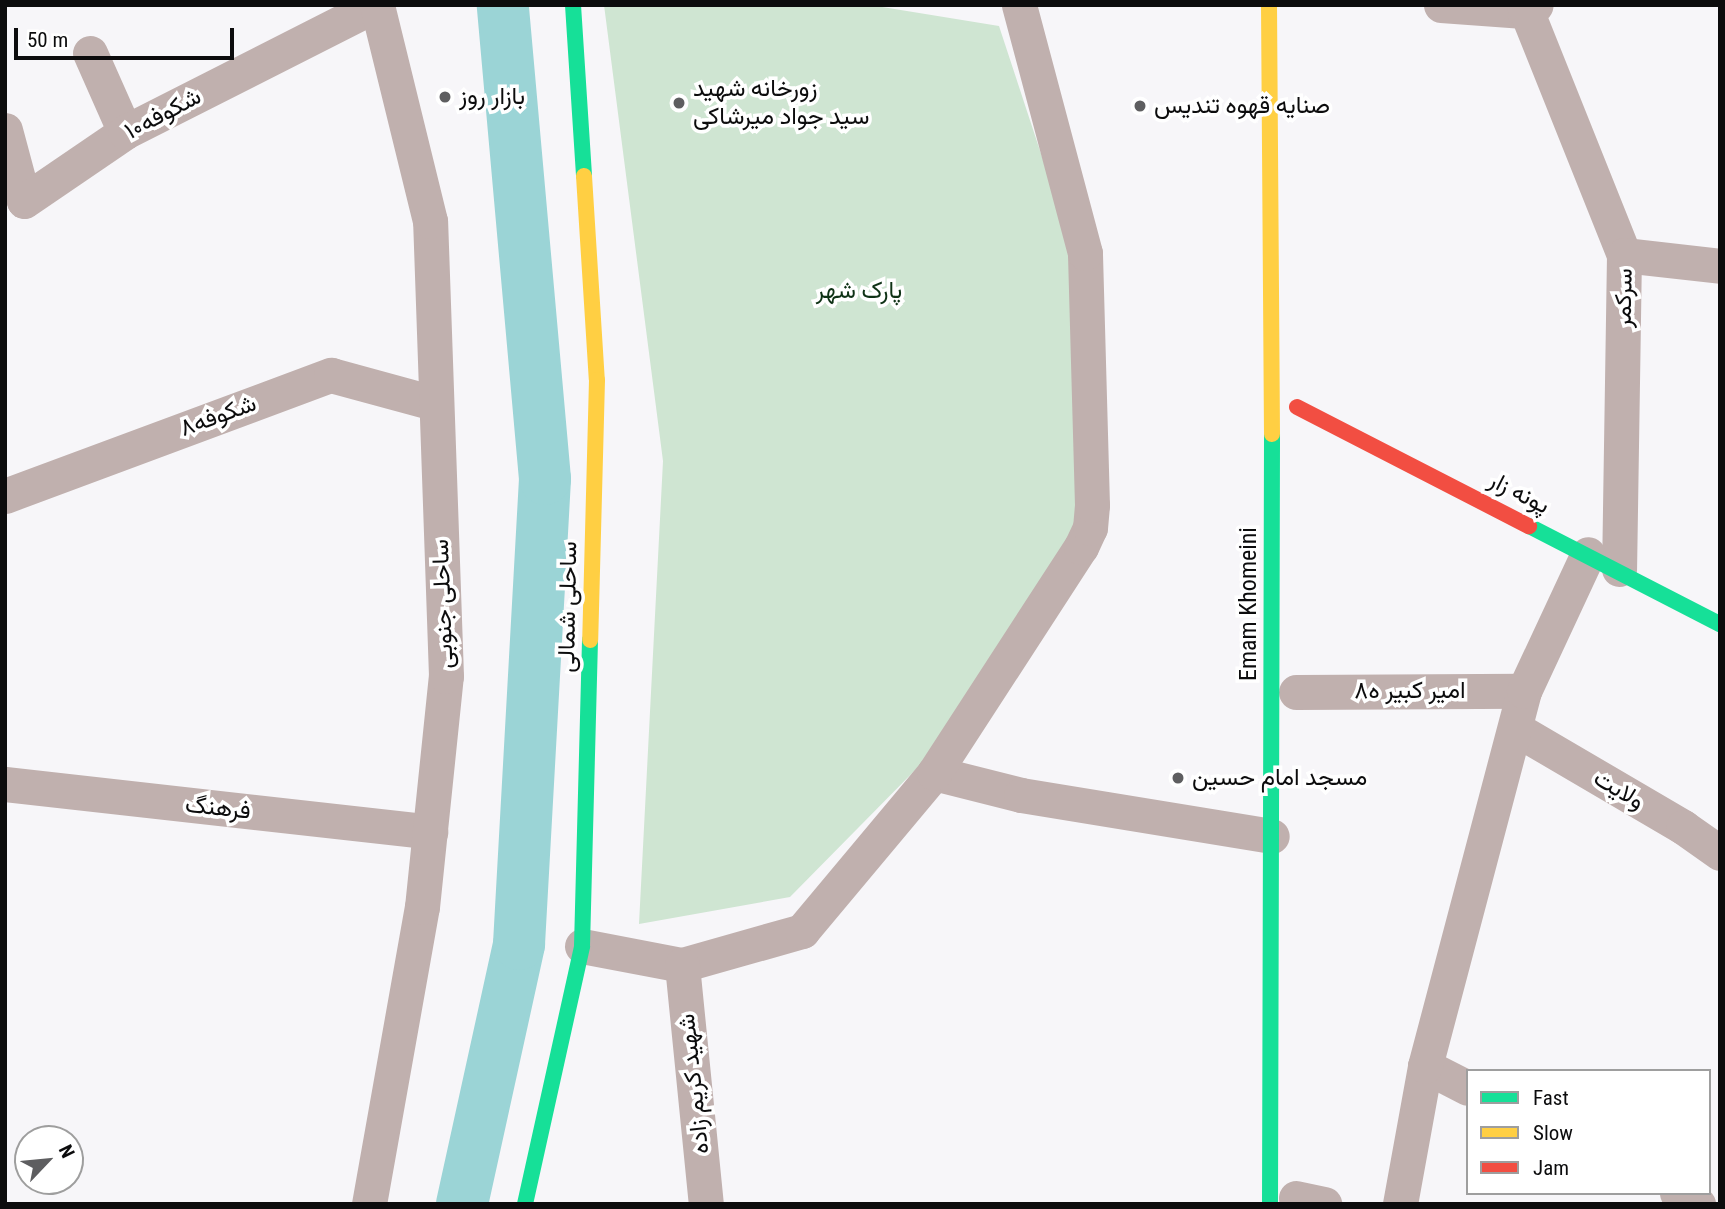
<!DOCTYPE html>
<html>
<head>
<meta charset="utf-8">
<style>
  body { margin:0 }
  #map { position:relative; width:1725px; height:1209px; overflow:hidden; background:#f7f6f9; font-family:"Roboto Condensed",Vazirmatn,sans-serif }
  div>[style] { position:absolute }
  .green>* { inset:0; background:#cfe5d2 }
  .river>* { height:52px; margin:-26px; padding:0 26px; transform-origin:26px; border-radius:26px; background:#9bd4d6 }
  .street>* { height:35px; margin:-17.5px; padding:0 17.5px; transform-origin:17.5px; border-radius:17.5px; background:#c0b0ae }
  .fast>* { height:16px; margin:-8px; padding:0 8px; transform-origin:8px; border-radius:8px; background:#16e098 }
  .slow>* { height:16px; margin:-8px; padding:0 8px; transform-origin:8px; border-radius:8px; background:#ffcf43 }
  .jam>* { height:16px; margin:-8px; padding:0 8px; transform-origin:8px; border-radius:8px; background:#f24e42 }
  .dots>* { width:19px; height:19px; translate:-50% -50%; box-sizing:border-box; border:4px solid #fff; border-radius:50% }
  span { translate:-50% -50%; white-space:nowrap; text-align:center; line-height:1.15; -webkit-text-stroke:7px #fff; paint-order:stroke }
  .poi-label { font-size:24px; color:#0c0c0d }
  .left { translate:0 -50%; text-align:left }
  .street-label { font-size:24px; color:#0c0c0d }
  .park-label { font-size:24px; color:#0e3215 }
  .frame { position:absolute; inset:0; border:7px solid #0c0c0d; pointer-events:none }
  .legend { position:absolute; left:1466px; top:1069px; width:245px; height:126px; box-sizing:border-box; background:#fff; border:2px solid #9e9e9e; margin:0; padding:9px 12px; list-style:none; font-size:21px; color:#0c0c0d }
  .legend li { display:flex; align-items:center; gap:14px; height:35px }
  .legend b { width:35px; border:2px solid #9e9e9e }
  .north { position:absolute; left:14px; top:1125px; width:70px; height:70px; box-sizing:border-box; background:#fff; border:2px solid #9e9e9e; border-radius:50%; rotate:64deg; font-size:19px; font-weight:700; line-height:28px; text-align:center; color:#0c0c0d }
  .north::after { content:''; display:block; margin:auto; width:24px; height:32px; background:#5e5e60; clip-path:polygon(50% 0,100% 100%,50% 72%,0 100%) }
  .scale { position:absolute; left:14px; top:28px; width:220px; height:32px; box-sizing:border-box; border:4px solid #0c0c0d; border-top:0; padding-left:9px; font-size:21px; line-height:24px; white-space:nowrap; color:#0c0c0d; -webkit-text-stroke:5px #fff; paint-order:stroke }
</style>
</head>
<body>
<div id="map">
  <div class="green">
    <i style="clip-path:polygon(604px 5px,870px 5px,999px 26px,1074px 254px,1083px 526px,928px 757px,790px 897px,639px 924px,663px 461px)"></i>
  </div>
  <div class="river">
    <i style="left:462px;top:1204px;width:266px;rotate:-77.6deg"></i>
    <i style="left:519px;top:944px;width:466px;rotate:-86.8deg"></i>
    <i style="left:545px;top:479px;width:476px;rotate:-95.1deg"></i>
  </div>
  <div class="street">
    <i style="left:1441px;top:5px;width:83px;rotate:4.1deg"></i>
    <i style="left:1524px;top:11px;width:13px;rotate:-27deg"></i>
    <i style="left:1524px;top:5px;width:269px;rotate:68.2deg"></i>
    <i style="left:1624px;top:255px;width:314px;rotate:90.9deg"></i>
    <i style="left:90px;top:53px;width:86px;rotate:66.1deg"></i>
    <i style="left:5px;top:130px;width:73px;rotate:75deg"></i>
    <i style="left:24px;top:201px;width:122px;rotate:-34.3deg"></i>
    <i style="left:125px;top:132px;width:280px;rotate:-26.9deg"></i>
    <i style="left:1624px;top:255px;width:97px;rotate:6.5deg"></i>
    <i style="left:5px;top:496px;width:348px;rotate:-20.4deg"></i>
    <i style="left:331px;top:375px;width:107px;rotate:15.2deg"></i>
    <i style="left:1296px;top:692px;width:228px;rotate:-0.3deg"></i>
    <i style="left:1516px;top:729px;width:194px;rotate:30.4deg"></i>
    <i style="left:1683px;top:827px;width:45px;rotate:35.1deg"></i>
    <i style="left:934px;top:773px;width:90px;rotate:14.2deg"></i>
    <i style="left:1021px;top:795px;width:254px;rotate:9.3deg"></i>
    <i style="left:5px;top:784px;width:428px;rotate:6.4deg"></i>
    <i style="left:582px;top:946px;width:102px;rotate:10.8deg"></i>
    <i style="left:682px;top:965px;width:125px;rotate:-15.8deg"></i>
    <i style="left:802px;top:931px;width:206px;rotate:-50.1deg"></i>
    <i style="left:934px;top:773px;width:270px;rotate:-57deg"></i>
    <i style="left:1081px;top:547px;width:21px;rotate:-65deg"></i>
    <i style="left:1090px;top:528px;width:23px;rotate:-85deg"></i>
    <i style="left:1092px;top:505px;width:252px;rotate:-91.6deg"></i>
    <i style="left:1085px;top:253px;width:257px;rotate:-104.9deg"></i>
    <i style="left:682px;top:965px;width:240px;rotate:84.3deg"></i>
    <i style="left:1425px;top:1066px;width:48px;rotate:27.1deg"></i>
    <i style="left:1677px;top:1193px;width:24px;rotate:28deg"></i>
    <i style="left:1296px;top:1198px;width:29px;rotate:12deg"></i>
    <i style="left:369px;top:1204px;width:302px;rotate:-79.9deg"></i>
    <i style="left:422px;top:907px;width:232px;rotate:-84.1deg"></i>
    <i style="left:446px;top:676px;width:455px;rotate:-92deg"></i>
    <i style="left:430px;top:221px;width:222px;rotate:-103.8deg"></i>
    <i style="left:1400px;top:1204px;width:140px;rotate:-79.7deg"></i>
    <i style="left:1425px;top:1066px;width:388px;rotate:-75.2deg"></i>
    <i style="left:1524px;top:691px;width:151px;rotate:-65deg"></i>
  </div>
  <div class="fast">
    <i style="left:573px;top:5px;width:171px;rotate:86.3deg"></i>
    <i style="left:1529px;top:526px;width:215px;rotate:27.2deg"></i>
    <i style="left:525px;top:1204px;width:264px;rotate:-77.5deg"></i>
    <i style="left:582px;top:946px;width:306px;rotate:-88.5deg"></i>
    <i style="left:1270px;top:1204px;width:770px;rotate:-89.85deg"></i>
  </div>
  <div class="slow">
    <i style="left:1269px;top:5px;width:429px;rotate:89.6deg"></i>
    <i style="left:584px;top:176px;width:204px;rotate:86.4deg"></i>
    <i style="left:597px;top:380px;width:260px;rotate:91.5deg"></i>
  </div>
  <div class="jam">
    <i style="left:1297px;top:407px;width:261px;rotate:27.2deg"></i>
  </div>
  <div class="dots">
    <i style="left:445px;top:97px;background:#5e5e60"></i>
    <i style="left:679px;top:103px;background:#5e5e60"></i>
    <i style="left:1140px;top:106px;background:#5e5e60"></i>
    <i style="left:1178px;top:778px;background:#5e5e60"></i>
  </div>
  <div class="poi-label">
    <span class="left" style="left:693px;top:103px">زورخانه شهید<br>سید جواد میرشاکی</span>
    <span class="left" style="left:459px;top:97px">بازار روز</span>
    <span class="left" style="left:1154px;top:106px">صنایه قهوه تندیس</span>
    <span class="left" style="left:1192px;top:778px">مسجد امام حسین</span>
  </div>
  <div class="street-label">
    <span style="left:163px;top:114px;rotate:-28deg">شکوفه۱۰</span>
    <span style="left:1624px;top:298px;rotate:-89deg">سرکمر</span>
    <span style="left:218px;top:416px;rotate:-20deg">شکوفه۸</span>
    <span style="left:1519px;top:493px;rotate:27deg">پونه زار</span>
    <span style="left:443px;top:604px;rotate:-92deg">ساحلی جنوبی</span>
    <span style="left:1249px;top:604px;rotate:-90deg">Emam Khomeini</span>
    <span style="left:568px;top:607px;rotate:-89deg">ساحلی شمالی</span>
    <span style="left:1410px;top:691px">امیر کبیر ه۸</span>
    <span style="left:1619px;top:790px;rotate:31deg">ولایت</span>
    <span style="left:218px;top:808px;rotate:6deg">فرهنگ</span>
    <span style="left:694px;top:1084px;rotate:-96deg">شهید کریم زاده</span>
  </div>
  <div class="park-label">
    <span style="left:859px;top:291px">پارک شهر</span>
  </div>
  <div class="frame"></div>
  <ul class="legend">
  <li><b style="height:9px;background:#16e098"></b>Fast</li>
  <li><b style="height:9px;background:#ffcf43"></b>Slow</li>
  <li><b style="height:9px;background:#f24e42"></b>Jam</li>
  </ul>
  <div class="north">N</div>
  <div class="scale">50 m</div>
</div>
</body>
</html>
